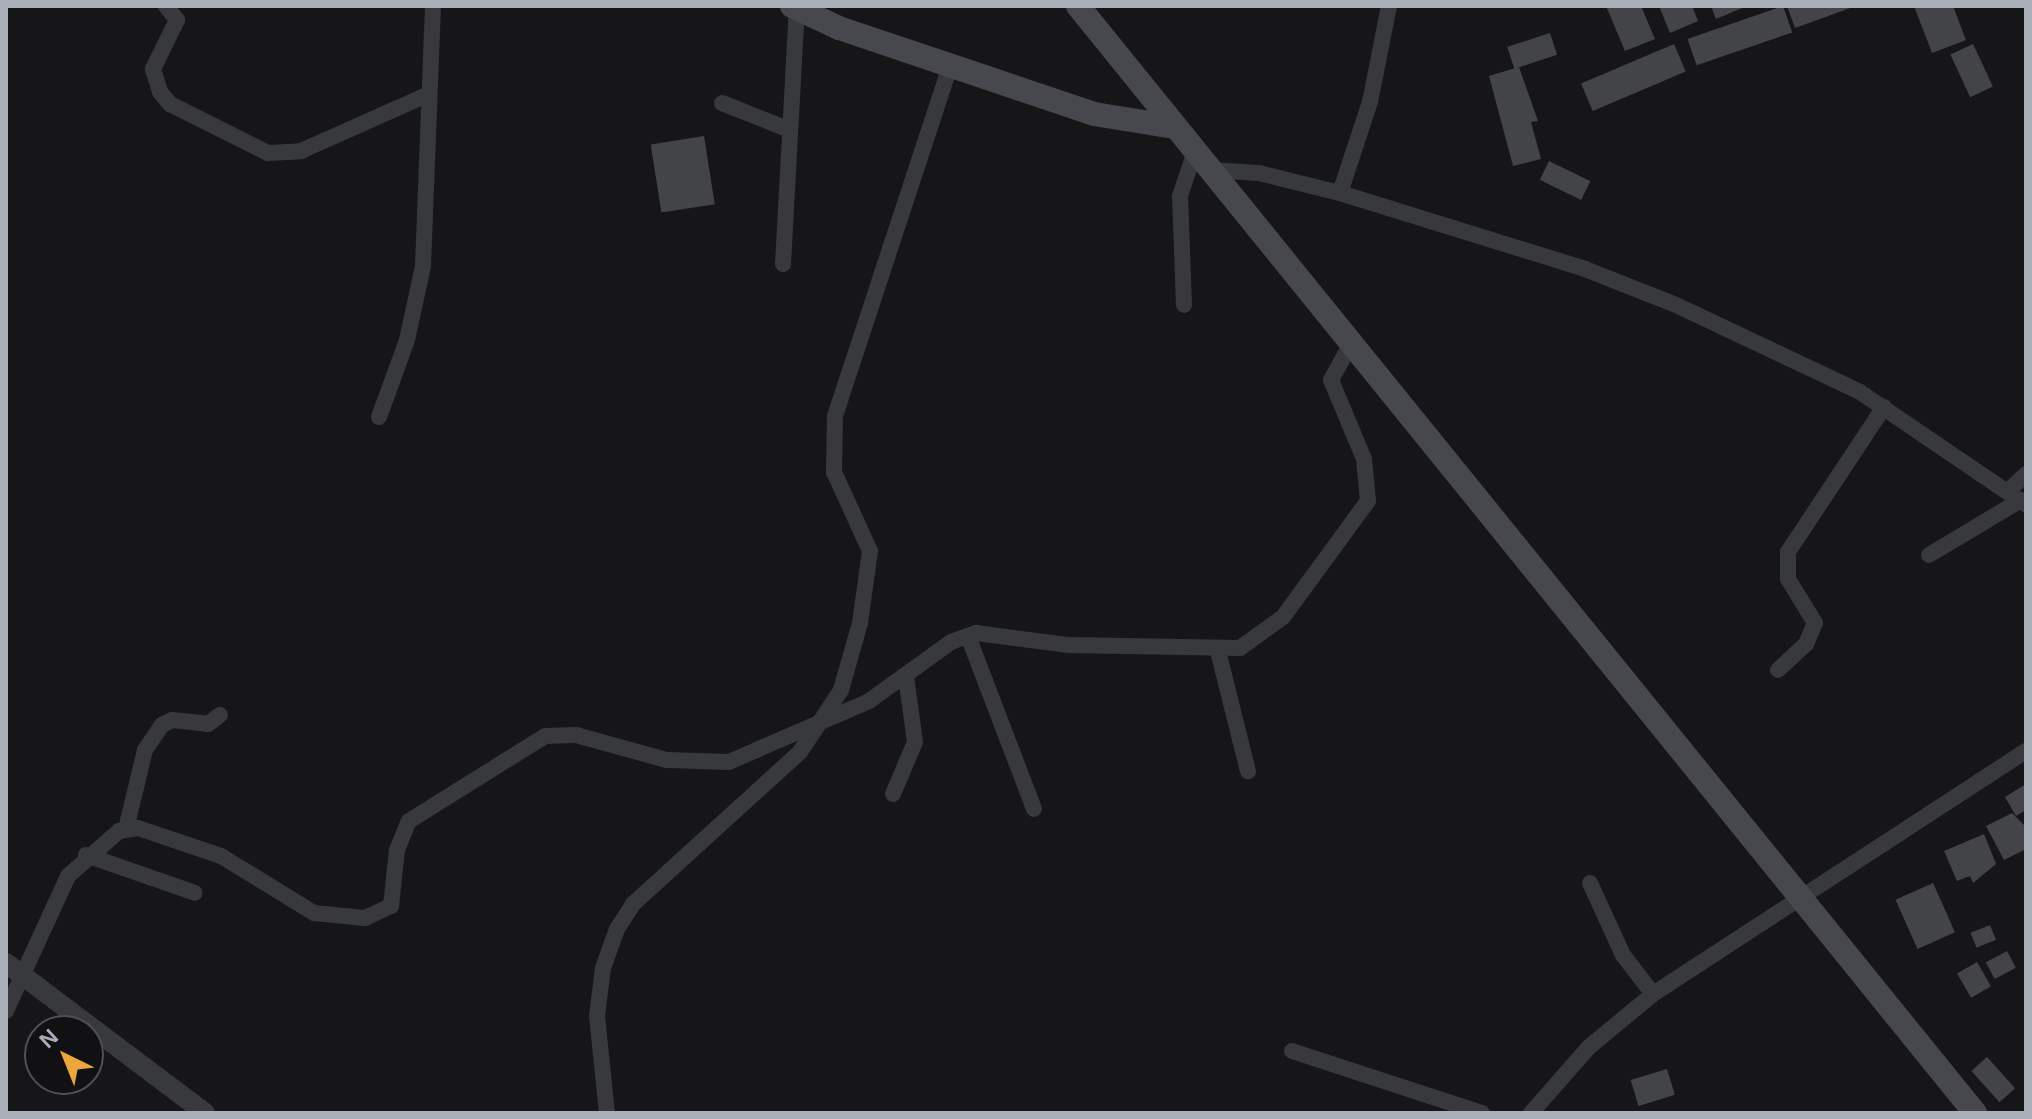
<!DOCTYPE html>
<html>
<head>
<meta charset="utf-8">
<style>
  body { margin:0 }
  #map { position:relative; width:2032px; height:1119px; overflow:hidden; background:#161618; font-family:Helvetica,sans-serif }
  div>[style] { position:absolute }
  .building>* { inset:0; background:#434448; transform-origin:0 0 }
  .minor>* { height:16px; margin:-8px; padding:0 8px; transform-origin:8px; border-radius:8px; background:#37393d }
  .tertiary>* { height:20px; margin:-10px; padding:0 10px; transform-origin:10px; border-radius:10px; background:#37393d }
  .secondary>* { height:24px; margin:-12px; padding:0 12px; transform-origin:12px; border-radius:12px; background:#46484d }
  span { translate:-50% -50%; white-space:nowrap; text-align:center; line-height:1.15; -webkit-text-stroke:6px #111113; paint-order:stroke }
  .frame { position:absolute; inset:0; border:8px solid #a9aeb8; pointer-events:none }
  .north { position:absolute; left:24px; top:1015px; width:80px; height:80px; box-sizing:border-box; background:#111113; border:2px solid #4e5055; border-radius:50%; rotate:317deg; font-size:22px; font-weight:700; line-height:32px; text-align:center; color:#a9aeb8 }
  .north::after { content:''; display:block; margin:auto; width:28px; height:36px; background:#eba73b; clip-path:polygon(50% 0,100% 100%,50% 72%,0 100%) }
</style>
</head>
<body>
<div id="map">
  <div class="building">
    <i style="clip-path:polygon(1606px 6px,1641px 6px,1655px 39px,1625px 51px)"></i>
    <i style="clip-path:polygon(1659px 6px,1692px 6px,1698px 21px,1670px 33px)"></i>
    <i style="clip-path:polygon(1711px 6px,1747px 6px,1716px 19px)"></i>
    <i style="left:1783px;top:6px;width:28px;height:101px;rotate:71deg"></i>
    <i style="clip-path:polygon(1787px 6px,1856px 6px,1795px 28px)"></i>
    <i style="clip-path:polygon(1914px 6px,1953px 6px,1966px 40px,1932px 53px)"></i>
    <i style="left:1550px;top:33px;width:23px;height:45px;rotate:72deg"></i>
    <i style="left:1674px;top:44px;width:30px;height:101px;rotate:67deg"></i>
    <i style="left:1973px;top:44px;width:47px;height:25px;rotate:65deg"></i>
    <i style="clip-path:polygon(1519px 67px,1538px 121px,1531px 122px,1541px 159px,1513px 166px,1489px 76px)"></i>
    <i style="left:704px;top:136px;width:69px;height:54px;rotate:81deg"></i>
    <i style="left:1549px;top:161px;width:46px;height:21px;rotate:26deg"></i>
    <i style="clip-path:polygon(2026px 784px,2026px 810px,2016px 816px,2005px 797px)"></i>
    <i style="clip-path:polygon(2012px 813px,2026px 827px,2026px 849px,2004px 860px,1986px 826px)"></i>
    <i style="clip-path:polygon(1984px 834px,1996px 864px,1973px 883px,1970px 876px,1957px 881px,1944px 851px)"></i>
    <i style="left:1933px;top:883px;width:54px;height:41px;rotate:66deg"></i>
    <i style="left:1990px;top:925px;width:16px;height:21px;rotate:68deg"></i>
    <i style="left:2007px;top:951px;width:19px;height:24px;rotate:62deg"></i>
    <i style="left:1977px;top:962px;width:28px;height:23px;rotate:60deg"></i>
    <i style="left:1987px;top:1057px;width:42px;height:21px;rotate:48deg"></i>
    <i style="left:1667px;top:1069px;width:27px;height:38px;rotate:73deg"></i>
  </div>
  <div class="minor">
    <i style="left:166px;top:6px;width:18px;rotate:52deg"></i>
    <i style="left:177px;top:20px;width:55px;rotate:116.1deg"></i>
    <i style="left:153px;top:69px;width:24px;rotate:73deg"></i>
    <i style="left:160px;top:92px;width:16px;rotate:50deg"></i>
    <i style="left:170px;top:104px;width:110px;rotate:26.6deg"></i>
    <i style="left:268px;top:153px;width:33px;rotate:-3deg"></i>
    <i style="left:301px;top:151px;width:140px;rotate:-24deg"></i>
    <i style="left:722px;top:103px;width:73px;rotate:21.7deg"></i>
    <i style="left:1210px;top:170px;width:49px;rotate:3.5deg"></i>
    <i style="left:1259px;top:173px;width:83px;rotate:13.9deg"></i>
    <i style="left:1340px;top:193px;width:257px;rotate:17.2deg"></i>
    <i style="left:1585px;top:269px;width:96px;rotate:21.5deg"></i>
    <i style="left:1674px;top:304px;width:206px;rotate:25.3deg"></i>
    <i style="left:1860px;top:392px;width:201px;rotate:34.2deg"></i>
    <i style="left:1340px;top:193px;width:96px;rotate:-71.8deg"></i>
    <i style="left:1370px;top:102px;width:98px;rotate:-78.8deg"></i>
    <i style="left:783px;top:264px;width:256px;rotate:-86.9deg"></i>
    <i style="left:1184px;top:305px;width:109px;rotate:-92.1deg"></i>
    <i style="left:1180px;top:196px;width:47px;rotate:-71.6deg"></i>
    <i style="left:379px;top:417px;width:82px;rotate:-70deg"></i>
    <i style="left:407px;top:340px;width:76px;rotate:-77.8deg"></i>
    <i style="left:423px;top:266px;width:260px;rotate:-87.8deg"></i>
    <i style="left:2008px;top:491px;width:25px;rotate:-43deg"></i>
    <i style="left:1929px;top:555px;width:107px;rotate:-30.9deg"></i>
    <i style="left:968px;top:636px;width:185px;rotate:69.1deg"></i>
    <i style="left:1218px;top:651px;width:124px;rotate:76deg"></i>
    <i style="left:1778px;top:670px;width:38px;rotate:-43deg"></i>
    <i style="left:1806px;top:644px;width:23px;rotate:-67deg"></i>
    <i style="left:1815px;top:623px;width:52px;rotate:-121.5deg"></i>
    <i style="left:1788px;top:579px;width:27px;rotate:-90deg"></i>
    <i style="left:1788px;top:552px;width:174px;rotate:-56.5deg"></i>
    <i style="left:893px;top:794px;width:56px;rotate:-67.1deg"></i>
    <i style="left:915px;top:742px;width:67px;rotate:-97.8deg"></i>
    <i style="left:126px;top:829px;width:81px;rotate:-76.5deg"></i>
    <i style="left:145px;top:750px;width:30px;rotate:-56deg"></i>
    <i style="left:162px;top:725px;width:11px;rotate:-27deg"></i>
    <i style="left:172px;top:720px;width:36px;rotate:6deg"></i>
    <i style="left:208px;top:724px;width:15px;rotate:-37deg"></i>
    <i style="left:86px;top:855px;width:115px;rotate:19.2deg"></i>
    <i style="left:1590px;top:883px;width:79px;rotate:65.4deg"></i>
    <i style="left:1623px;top:955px;width:49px;rotate:52.4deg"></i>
    <i style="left:6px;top:1011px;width:149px;rotate:-65.3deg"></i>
    <i style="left:68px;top:876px;width:68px;rotate:-41.4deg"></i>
    <i style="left:119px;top:831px;width:19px;rotate:-9deg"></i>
    <i style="left:138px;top:828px;width:88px;rotate:18.6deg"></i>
    <i style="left:221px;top:856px;width:109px;rotate:31.5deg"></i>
    <i style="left:314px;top:913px;width:51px;rotate:5.6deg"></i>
    <i style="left:365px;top:918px;width:29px;rotate:-25deg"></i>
    <i style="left:391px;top:906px;width:56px;rotate:-83.9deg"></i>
    <i style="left:397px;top:850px;width:31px;rotate:-68deg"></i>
    <i style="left:409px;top:821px;width:160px;rotate:-32deg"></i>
    <i style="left:545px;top:736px;width:31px;rotate:-2deg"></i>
    <i style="left:576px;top:735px;width:94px;rotate:15.4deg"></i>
    <i style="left:667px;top:760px;width:62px;rotate:1.8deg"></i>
    <i style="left:729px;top:762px;width:153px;rotate:-23.5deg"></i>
    <i style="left:869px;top:701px;width:101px;rotate:-35.7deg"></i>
    <i style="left:951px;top:642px;width:27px;rotate:-20deg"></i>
    <i style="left:976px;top:633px;width:94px;rotate:7.4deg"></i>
    <i style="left:1069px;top:645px;width:171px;rotate:1deg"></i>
    <i style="left:1240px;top:648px;width:53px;rotate:-35.8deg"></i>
    <i style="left:1283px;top:617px;width:144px;rotate:-53.8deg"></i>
    <i style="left:1368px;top:501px;width:42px;rotate:-95.4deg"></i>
    <i style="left:1364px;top:459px;width:86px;rotate:-112.7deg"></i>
    <i style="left:1331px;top:380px;width:46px;rotate:-61.2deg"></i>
    <i style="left:1292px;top:1051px;width:200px;rotate:18.1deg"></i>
    <i style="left:607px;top:1113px;width:98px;rotate:-95.9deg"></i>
    <i style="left:597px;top:1016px;width:48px;rotate:-82.9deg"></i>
    <i style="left:603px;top:968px;width:41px;rotate:-70.3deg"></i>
    <i style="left:617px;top:929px;width:30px;rotate:-57deg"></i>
    <i style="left:633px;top:904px;width:226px;rotate:-42.3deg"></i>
    <i style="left:800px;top:752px;width:74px;rotate:-56.5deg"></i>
    <i style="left:841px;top:690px;width:70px;rotate:-74.2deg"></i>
    <i style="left:860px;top:623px;width:73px;rotate:-82.1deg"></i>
    <i style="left:870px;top:551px;width:87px;rotate:-114.5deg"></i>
    <i style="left:834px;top:472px;width:56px;rotate:-89deg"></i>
    <i style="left:835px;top:416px;width:368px;rotate:-71.8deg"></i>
    <i style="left:1531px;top:1113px;width:88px;rotate:-48.7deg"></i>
    <i style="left:1589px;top:1047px;width:83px;rotate:-39.6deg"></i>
    <i style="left:1653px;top:994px;width:445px;rotate:-33.1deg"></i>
  </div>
  <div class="tertiary">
    <i style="left:6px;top:963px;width:249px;rotate:37deg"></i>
  </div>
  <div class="secondary">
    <i style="left:792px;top:6px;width:52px;rotate:25.1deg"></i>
    <i style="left:839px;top:28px;width:269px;rotate:18.6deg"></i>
    <i style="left:1094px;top:114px;width:81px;rotate:9.2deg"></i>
    <i style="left:1078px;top:6px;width:1425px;rotate:50.98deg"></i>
  </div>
  <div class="frame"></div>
  <div class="north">N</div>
</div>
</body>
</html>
